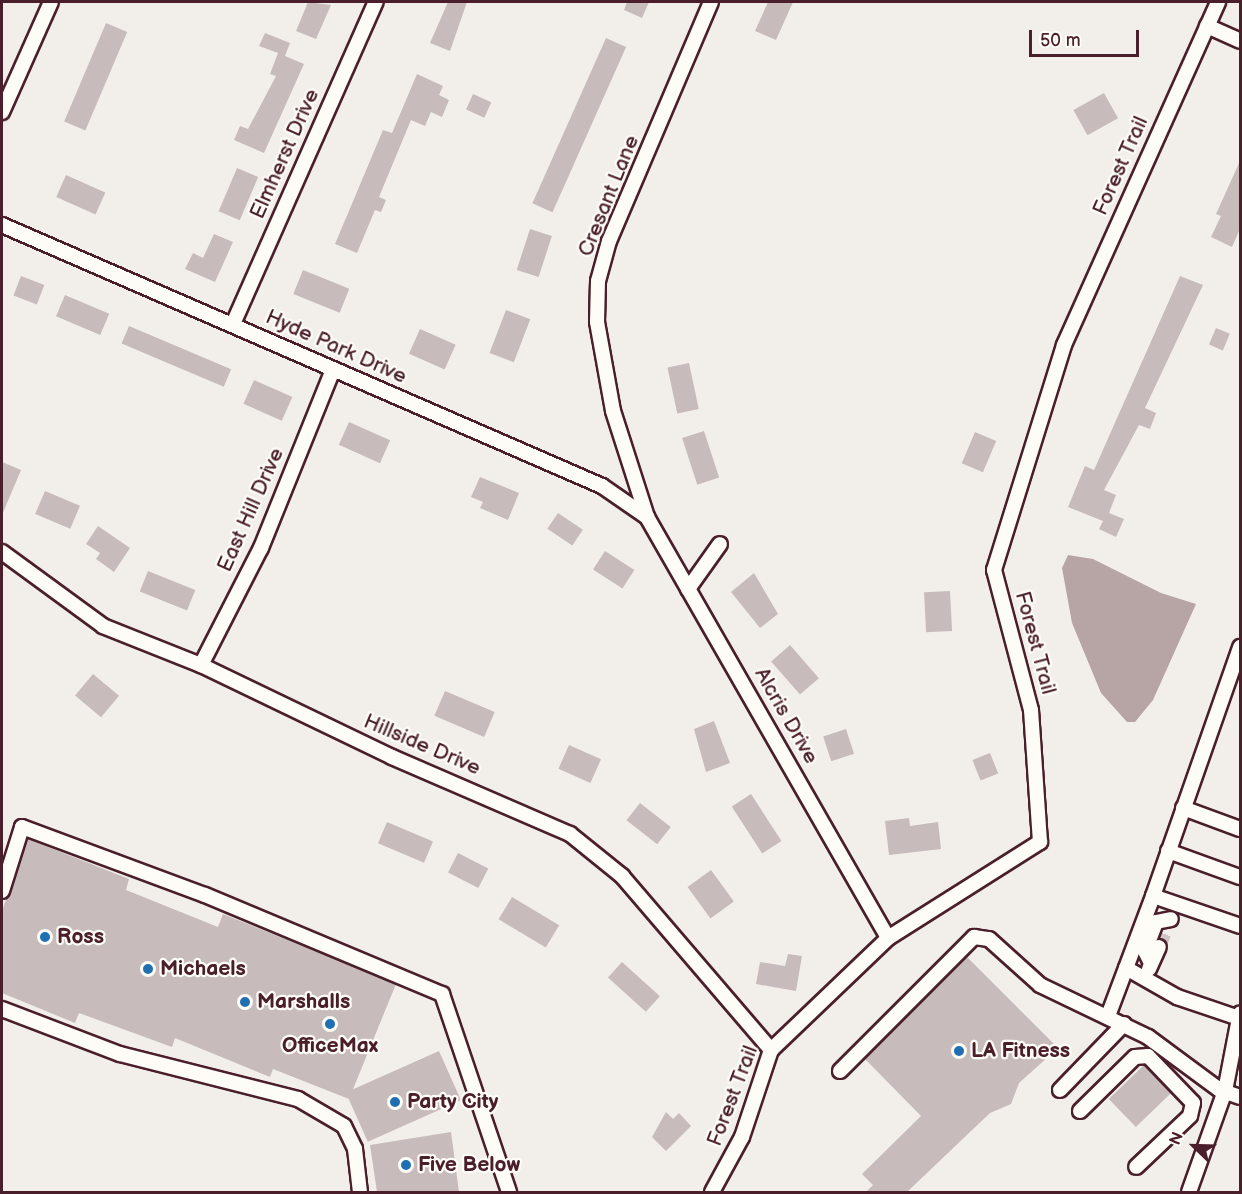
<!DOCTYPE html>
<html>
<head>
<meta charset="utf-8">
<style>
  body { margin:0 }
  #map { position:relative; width:1242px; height:1194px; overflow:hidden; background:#f2efeb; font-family:"Balsamiq Sans",sans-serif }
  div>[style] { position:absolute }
  .water>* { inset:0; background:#b7a5a6 }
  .building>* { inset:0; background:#c8bbbb; transform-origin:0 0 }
  .minor-tunnel>* { height:14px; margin-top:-7px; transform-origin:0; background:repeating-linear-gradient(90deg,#d0c5c5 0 14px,transparent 0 21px) }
  .roads { filter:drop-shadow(2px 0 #4a1f2b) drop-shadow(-2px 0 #4a1f2b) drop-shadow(0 2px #4a1f2b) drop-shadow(0 -2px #4a1f2b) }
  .minor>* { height:14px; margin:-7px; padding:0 7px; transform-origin:7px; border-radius:7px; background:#fdfcf7 }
  .dots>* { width:16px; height:16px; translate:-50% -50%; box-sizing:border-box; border:3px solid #fdfcf7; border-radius:50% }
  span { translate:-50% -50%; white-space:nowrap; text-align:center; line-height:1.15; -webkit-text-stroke:4.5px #fdfcf7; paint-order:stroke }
  .street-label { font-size:21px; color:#4a1f2b }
  .poi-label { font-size:21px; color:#4a1f2b; font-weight:700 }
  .left { translate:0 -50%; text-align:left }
  .frame { position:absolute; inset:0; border:3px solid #4a1f2b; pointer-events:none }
  .north { position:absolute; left:1164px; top:1116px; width:60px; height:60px; -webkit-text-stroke:4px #fdfcf7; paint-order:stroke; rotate:293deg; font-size:16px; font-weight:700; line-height:24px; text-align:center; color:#4a1f2b }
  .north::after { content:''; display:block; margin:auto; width:21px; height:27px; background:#4a1f2b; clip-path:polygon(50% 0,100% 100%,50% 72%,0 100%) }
  .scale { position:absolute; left:1029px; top:30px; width:110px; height:27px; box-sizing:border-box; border:3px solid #4a1f2b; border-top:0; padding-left:8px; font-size:18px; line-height:21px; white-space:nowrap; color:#4a1f2b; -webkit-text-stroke:4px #fdfcf7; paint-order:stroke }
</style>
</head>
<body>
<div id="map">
  <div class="water">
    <i style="clip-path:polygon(1068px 555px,1093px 559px,1161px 593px,1196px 604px,1153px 700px,1135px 722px,1127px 722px,1101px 693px,1072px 623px,1062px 568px)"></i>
  </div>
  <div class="building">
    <i style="clip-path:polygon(308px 2px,331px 5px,316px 39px,296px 31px)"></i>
    <i style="clip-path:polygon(448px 2px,467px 2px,450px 51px,430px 43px)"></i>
    <i style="clip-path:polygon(627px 2px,649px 2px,642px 18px,624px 10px)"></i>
    <i style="clip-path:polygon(768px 2px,793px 2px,776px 40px,755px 31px)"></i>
    <i style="left:106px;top:23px;width:23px;height:107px;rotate:23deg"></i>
    <i style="clip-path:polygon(265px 33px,290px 43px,285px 56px,304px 64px,264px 153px,234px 140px,240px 126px,248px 129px,276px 76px,270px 74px,278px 53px,259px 46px)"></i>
    <i style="left:606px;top:38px;width:22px;height:181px;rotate:24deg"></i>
    <i style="clip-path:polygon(417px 74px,443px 86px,439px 95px,449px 100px,442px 117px,431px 112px,425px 126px,411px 120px,379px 197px,386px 200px,381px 212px,375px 210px,357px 253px,335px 244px,383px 130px,392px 133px)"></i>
    <i style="left:1104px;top:93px;width:29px;height:35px;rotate:61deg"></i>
    <i style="left:473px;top:94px;width:20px;height:17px;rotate:24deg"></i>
    <i style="clip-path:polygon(1240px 161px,1240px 229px,1232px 247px,1211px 237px,1221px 216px,1216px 214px)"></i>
    <i style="left:237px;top:168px;width:23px;height:47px;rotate:23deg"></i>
    <i style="left:66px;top:175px;width:43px;height:24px;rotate:24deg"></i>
    <i style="left:530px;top:229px;width:23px;height:43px;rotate:18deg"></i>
    <i style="clip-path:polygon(214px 234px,233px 242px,215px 282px,185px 269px,193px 253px,203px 258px)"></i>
    <i style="left:303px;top:270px;width:50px;height:26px;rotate:22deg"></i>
    <i style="left:21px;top:276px;width:25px;height:21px;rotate:21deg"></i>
    <i style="clip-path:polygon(1180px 276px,1203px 285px,1145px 408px,1156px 413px,1150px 429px,1139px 425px,1104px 490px,1116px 495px,1109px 513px,1124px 519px,1116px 537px,1099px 529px,1103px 521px,1068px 507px,1085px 466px,1094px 470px)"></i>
    <i style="left:65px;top:295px;width:48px;height:23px;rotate:23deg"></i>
    <i style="left:506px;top:310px;width:26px;height:46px;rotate:21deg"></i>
    <i style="left:129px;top:326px;width:111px;height:19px;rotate:23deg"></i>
    <i style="left:1216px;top:328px;width:15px;height:18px;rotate:23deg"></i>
    <i style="left:420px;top:329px;width:39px;height:27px;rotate:24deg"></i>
    <i style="left:689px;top:363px;width:47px;height:22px;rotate:78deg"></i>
    <i style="left:254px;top:380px;width:42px;height:26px;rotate:24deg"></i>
    <i style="left:349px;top:422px;width:45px;height:25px;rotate:24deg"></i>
    <i style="left:704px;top:431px;width:49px;height:23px;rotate:72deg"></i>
    <i style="left:975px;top:432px;width:23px;height:34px;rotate:23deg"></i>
    <i style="clip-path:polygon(2px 462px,21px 470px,2px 515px)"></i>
    <i style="clip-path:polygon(480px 477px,519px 493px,508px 520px,480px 508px,483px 502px,471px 497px)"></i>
    <i style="left:45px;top:491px;width:38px;height:25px;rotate:23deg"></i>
    <i style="left:558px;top:513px;width:30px;height:19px;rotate:34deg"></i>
    <i style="clip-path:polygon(98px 526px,130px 548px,114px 572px,96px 559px,100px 553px,86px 544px)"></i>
    <i style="left:605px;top:551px;width:35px;height:22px;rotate:33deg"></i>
    <i style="left:148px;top:571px;width:51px;height:22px;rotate:22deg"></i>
    <i style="clip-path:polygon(754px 573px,778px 614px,760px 628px,731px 592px)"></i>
    <i style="left:950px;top:591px;width:40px;height:26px;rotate:87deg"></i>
    <i style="left:790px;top:645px;width:44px;height:25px;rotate:49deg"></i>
    <i style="left:93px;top:674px;width:34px;height:28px;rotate:40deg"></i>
    <i style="left:445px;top:691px;width:54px;height:27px;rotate:23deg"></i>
    <i style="clip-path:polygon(714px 721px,730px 763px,706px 772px,694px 729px)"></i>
    <i style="left:846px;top:729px;width:26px;height:24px;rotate:72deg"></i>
    <i style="left:569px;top:745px;width:35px;height:26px;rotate:24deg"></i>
    <i style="left:990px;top:753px;width:22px;height:19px;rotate:68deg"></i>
    <i style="left:751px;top:794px;width:56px;height:23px;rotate:57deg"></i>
    <i style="left:640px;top:803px;width:39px;height:22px;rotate:38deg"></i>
    <i style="clip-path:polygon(909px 818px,910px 826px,938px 822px,941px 849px,889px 855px,885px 821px)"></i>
    <i style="left:387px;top:822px;width:50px;height:23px;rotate:23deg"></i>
    <i style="clip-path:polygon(28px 839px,129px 879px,126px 890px,218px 927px,223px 914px,396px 984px,349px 1099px,273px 1069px,270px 1077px,175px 1038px,172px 1047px,79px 1013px,75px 1023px,2px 993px,2px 911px)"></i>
    <i style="left:458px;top:853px;width:34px;height:22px;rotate:27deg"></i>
    <i style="left:711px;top:870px;width:39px;height:29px;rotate:54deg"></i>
    <i style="left:512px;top:897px;width:55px;height:26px;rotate:31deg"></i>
    <i style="clip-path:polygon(788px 954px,802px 956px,796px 991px,756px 984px,760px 962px,785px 966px)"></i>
    <i style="clip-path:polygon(967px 957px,1058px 1048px,1019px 1083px,1011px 1104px,990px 1113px,907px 1192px,866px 1192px,873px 1185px,862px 1174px,921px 1116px,865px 1059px)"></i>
    <i style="left:622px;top:962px;width:51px;height:21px;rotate:42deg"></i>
    <i style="left:439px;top:1051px;width:54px;height:102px;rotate:66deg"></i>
    <i style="left:1144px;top:1065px;width:39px;height:49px;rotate:46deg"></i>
    <i style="clip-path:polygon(666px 1112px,673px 1119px,679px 1113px,691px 1126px,666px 1151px,652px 1137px)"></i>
    <i style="clip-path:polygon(451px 1132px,459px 1192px,377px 1192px,370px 1145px)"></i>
  </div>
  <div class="minor-tunnel">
    <i style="left:1159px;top:947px;width:19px;rotate:-69deg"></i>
  </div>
  <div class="roads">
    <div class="minor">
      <i style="left:711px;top:2px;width:260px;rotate:113.1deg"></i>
      <i style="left:609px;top:241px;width:41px;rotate:105.4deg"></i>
      <i style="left:598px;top:281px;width:41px;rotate:91.4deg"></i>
      <i style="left:597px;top:322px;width:90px;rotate:79.8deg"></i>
      <i style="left:613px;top:411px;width:111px;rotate:72.2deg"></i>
      <i style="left:647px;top:517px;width:485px;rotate:60.2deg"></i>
      <i style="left:1207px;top:26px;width:36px;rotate:24deg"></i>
      <i style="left:2px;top:112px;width:120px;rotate:-66deg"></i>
      <i style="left:2px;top:225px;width:654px;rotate:23.51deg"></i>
      <i style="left:602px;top:486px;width:55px;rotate:34.6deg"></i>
      <i style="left:233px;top:324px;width:352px;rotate:-66.1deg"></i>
      <i style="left:2px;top:552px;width:125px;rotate:36.2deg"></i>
      <i style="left:103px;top:626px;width:105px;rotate:21.7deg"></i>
      <i style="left:201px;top:665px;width:212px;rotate:25.7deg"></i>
      <i style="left:392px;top:757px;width:194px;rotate:23.4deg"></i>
      <i style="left:570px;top:834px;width:67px;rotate:38.9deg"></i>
      <i style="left:622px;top:876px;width:229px;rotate:49.4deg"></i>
      <i style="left:688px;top:589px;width:55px;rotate:-54.6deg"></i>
      <i style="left:201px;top:665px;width:131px;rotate:-62.9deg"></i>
      <i style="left:261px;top:548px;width:192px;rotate:-68deg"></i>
      <i style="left:1183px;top:808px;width:61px;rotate:20.2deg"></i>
      <i style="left:1168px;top:851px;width:77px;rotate:19.9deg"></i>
      <i style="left:2px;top:891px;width:67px;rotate:-72.6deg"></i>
      <i style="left:22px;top:827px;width:195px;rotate:20.4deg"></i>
      <i style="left:205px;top:895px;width:257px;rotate:22.7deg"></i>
      <i style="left:442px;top:994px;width:209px;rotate:71.3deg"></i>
      <i style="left:1153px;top:896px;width:264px;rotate:-70.7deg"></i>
      <i style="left:1151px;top:963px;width:13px;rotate:-117deg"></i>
      <i style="left:1145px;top:951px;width:31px;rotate:-69deg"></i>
      <i style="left:1156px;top:922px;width:15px;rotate:-11deg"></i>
      <i style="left:1126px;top:968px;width:59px;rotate:29.6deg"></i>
      <i style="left:1177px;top:997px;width:65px;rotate:18.7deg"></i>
      <i style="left:1149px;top:969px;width:24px;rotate:-66deg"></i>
      <i style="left:2px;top:1009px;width:126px;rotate:20.9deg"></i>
      <i style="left:120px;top:1054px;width:184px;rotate:14.2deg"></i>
      <i style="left:298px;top:1099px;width:53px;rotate:30.4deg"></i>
      <i style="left:344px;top:1126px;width:25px;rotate:64deg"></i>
      <i style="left:355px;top:1149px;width:43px;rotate:83.4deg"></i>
      <i style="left:1108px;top:1016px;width:128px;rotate:-69.4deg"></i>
      <i style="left:1153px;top:896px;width:92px;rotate:19deg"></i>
      <i style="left:840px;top:1071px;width:190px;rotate:-45deg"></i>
      <i style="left:974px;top:937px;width:15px;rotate:8deg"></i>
      <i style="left:989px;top:939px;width:69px;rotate:42deg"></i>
      <i style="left:1040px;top:985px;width:120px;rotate:25.7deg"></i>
      <i style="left:1148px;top:1037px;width:89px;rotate:36.4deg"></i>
      <i style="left:1220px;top:1090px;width:21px;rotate:19deg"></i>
      <i style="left:1060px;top:1090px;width:92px;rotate:-45.9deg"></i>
      <i style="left:1080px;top:1111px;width:77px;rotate:-44.5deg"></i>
      <i style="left:1135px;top:1057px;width:13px;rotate:-4deg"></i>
      <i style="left:1148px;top:1056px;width:65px;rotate:46.2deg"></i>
      <i style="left:1193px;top:1103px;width:13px;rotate:103deg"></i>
      <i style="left:1190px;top:1116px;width:74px;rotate:136.6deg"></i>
      <i style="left:712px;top:1192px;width:63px;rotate:-61.4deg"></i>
      <i style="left:742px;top:1137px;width:92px;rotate:-71.6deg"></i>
      <i style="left:771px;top:1050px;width:162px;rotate:-43.7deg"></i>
      <i style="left:888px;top:938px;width:180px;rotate:-32.3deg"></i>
      <i style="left:1040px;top:842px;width:132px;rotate:-93.9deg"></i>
      <i style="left:1031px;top:710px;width:145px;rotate:-104.8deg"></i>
      <i style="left:994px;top:570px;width:236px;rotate:-72.7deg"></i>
      <i style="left:1064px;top:345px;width:376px;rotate:-65.8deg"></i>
      <i style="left:1189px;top:1192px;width:107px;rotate:-70.4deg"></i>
      <i style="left:1225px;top:1091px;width:79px;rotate:-79.1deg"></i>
    </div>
  </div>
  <div class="dots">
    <i style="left:45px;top:937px;background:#1f6fb2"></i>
    <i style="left:148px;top:969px;background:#1f6fb2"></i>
    <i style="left:245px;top:1002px;background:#1f6fb2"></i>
    <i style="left:330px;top:1024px;background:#1f6fb2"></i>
    <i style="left:959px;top:1051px;background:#1f6fb2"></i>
    <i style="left:395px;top:1102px;background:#1f6fb2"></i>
    <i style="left:406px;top:1165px;background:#1f6fb2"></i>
  </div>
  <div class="street-label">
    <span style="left:285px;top:154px;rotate:-66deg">Elmherst Drive</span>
    <span style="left:1121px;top:166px;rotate:-66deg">Forest Trail</span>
    <span style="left:609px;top:196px;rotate:-68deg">Cresant Lane</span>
    <span style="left:336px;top:347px;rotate:24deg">Hyde Park Drive</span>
    <span style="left:251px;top:510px;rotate:-66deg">East Hill Drive</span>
    <span style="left:1035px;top:643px;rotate:75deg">Forest Trail</span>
    <span style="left:786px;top:716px;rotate:60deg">Alcris Drive</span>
    <span style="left:422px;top:745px;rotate:23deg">Hillside Drive</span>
    <span style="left:733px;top:1096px;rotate:-69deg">Forest Trail</span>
  </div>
  <div class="poi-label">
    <span class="left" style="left:57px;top:937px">Ross</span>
    <span class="left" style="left:160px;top:969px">Michaels</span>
    <span class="left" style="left:257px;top:1002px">Marshalls</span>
    <span style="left:330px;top:1046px">OfficeMax</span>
    <span class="left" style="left:971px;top:1051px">LA Fitness</span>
    <span class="left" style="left:407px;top:1102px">Party City</span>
    <span class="left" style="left:418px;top:1165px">Five Below</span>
  </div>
  <div class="frame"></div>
  <div class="north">N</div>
  <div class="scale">50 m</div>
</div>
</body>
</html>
